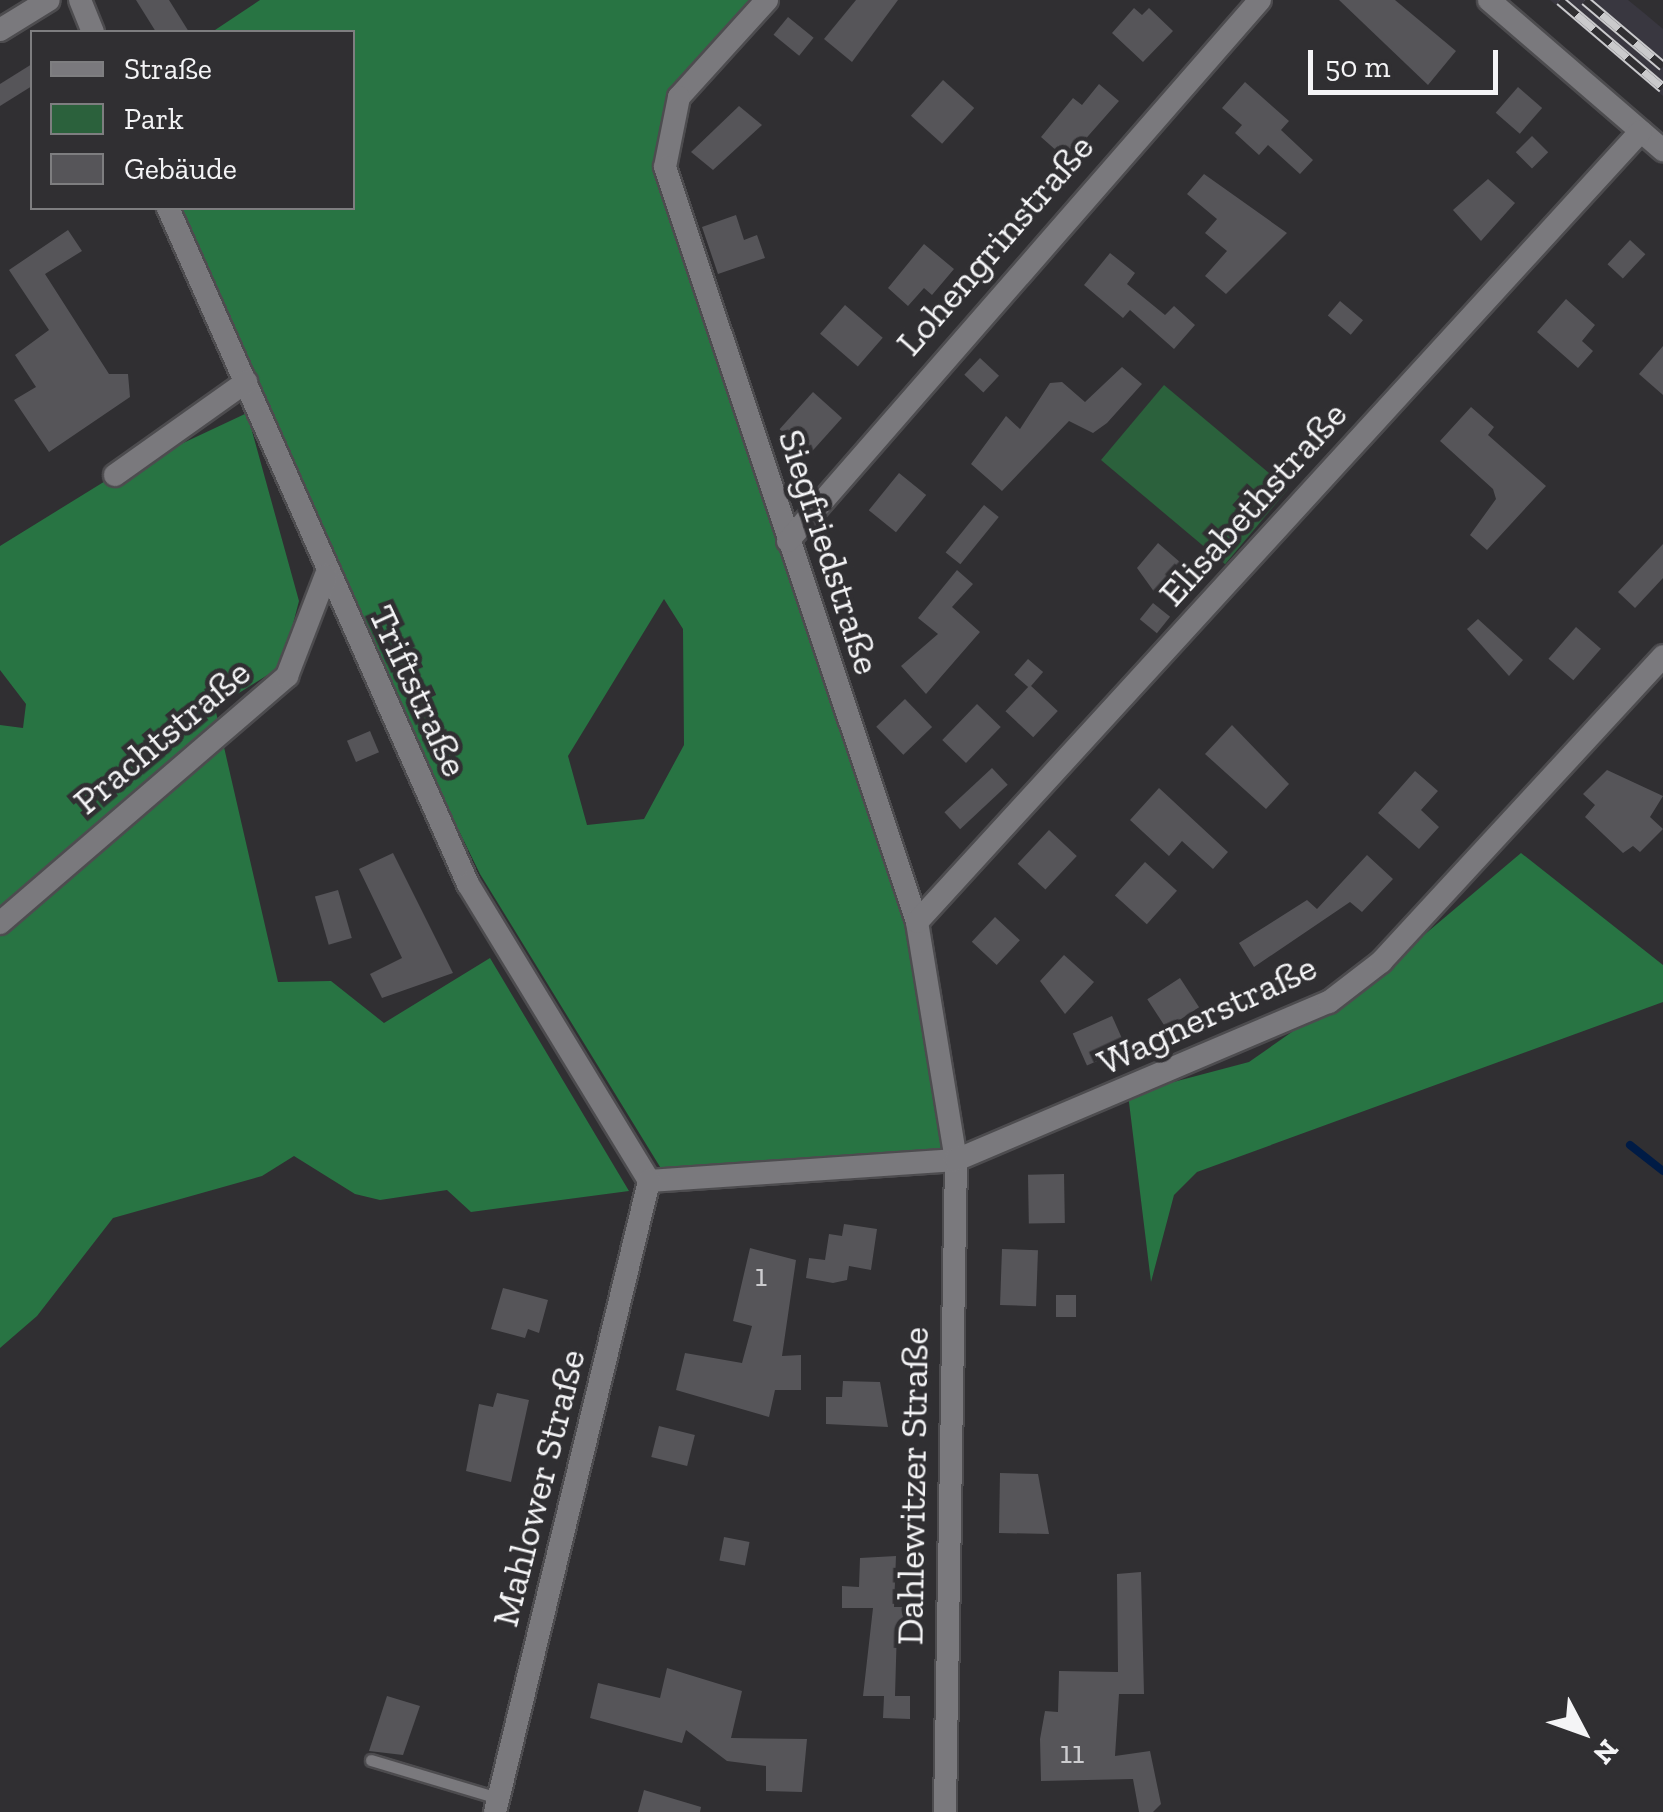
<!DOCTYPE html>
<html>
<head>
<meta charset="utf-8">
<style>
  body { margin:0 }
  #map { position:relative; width:1663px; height:1812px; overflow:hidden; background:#302f32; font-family:"Zilla Slab",serif }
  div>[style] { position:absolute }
  .built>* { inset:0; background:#393740 }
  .green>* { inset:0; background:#2b613c; transform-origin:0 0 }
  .forest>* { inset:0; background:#287443 }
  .stream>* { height:8px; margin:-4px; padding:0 4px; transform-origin:4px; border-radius:4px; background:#001b45 }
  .building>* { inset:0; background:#565559; transform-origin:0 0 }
  .roads { filter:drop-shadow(2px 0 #4d4c4f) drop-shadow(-2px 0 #4d4c4f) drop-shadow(0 2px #4d4c4f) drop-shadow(0 -2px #4d4c4f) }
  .lane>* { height:11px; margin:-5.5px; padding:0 5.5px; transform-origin:5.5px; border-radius:5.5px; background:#7a797d }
  .street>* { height:22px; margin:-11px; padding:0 11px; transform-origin:11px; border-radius:11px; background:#7a797d }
  .rail>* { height:11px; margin-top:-5.5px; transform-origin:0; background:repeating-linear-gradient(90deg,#302f32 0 22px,#cacacc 0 44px); box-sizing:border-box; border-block:2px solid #cacacc }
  span { translate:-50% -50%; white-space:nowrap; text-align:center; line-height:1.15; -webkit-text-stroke:9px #302f32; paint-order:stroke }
  .number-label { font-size:32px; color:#cccccf }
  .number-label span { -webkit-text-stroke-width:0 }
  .street-label { font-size:38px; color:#f4f4f6 }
  .legend { position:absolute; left:30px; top:30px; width:325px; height:180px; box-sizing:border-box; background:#302f32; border:2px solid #7e7e80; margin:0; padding:12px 18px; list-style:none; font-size:30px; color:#f4f4f6 }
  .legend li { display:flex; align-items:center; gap:20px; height:50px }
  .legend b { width:50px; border:2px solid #7e7e80 }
  .north { position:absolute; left:1533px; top:1682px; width:100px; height:100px; -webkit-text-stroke:8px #302f32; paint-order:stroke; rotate:131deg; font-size:28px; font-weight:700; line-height:40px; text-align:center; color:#f4f4f6 }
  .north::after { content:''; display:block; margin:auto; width:35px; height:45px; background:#f4f4f6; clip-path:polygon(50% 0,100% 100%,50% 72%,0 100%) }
  .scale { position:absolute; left:1308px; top:50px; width:190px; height:45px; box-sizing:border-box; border:5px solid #f4f4f6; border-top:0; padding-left:12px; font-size:30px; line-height:35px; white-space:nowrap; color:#f4f4f6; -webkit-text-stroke:8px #302f32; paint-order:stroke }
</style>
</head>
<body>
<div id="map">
  <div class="built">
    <i style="clip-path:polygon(1550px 0,1628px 0,1644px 13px,1663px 29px,1663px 96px)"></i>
  </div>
  <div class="green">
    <i style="left:1164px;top:385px;width:162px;height:98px;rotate:40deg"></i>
  </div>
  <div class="forest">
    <i style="clip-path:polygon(evenodd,260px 0,767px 0,679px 97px,665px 167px,917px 922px,956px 1160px,673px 1188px,480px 874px,335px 576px,182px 208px,352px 208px,352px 32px,212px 32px,260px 0,664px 599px,683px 629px,684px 745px,644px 819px,587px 825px,568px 756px,664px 599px)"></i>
    <i style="clip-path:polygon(247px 413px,299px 601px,282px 666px,215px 708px,278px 982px,331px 981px,384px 1023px,490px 958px,629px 1191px,471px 1212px,447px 1190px,380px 1200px,355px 1194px,294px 1156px,262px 1176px,113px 1218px,37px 1316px,0 1348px,0 725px,23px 728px,26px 704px,0 670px,0 546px,115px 475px)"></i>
    <i style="clip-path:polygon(1521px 853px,1663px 965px,1663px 1002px,1197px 1172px,1174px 1195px,1151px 1282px,1128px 1094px,1249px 1062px,1392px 962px)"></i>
  </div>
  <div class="stream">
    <i style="left:1630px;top:1145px;width:42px;rotate:38.2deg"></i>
  </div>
  <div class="building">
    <i style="clip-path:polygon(136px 0,169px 0,189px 32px,156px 32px)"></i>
    <i style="clip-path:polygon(856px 0,898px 0,852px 62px,824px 39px)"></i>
    <i style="clip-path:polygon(1339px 0,1395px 0,1456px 51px,1428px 85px)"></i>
    <i style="clip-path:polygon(1134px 8px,1142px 15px,1149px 8px,1173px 31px,1143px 62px,1112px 33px)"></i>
    <i style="left:788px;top:17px;width:33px;height:23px;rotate:39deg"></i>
    <i style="clip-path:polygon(32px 64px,32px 86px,0 106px,0 84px)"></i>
    <i style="left:943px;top:80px;width:42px;height:48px;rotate:42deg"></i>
    <i style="clip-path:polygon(1245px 82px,1289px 121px,1281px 130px,1313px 160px,1300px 174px,1268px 145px,1259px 155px,1235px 133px,1242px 125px,1222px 108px)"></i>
    <i style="clip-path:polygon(1099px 84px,1119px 101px,1067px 160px,1041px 137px,1073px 98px,1082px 105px)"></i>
    <i style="left:1518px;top:87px;width:32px;height:34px;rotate:41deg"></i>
    <i style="clip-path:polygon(739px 106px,762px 125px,713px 170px,691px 152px)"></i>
    <i style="left:1532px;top:136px;width:23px;height:23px;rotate:45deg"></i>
    <i style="clip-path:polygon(1204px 174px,1287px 233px,1226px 294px,1205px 276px,1227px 251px,1205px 233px,1217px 219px,1187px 194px)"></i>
    <i style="clip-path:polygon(1488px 179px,1515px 203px,1481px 241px,1453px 210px)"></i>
    <i style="clip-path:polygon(736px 215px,744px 240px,757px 235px,765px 258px,718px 274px,702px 227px)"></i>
    <i style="clip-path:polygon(68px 230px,82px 251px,45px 274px,109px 374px,128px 374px,130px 397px,49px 452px,14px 400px,36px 387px,15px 355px,49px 330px,9px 270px)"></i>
    <i style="left:1630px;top:240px;width:21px;height:33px;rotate:43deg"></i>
    <i style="clip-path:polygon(924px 244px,954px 269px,932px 295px,924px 288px,908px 306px,888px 288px)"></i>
    <i style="clip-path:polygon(1110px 253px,1135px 273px,1127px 284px,1165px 315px,1174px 306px,1195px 325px,1174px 349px,1130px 310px,1123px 318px,1084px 285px)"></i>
    <i style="clip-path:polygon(1566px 299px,1595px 325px,1582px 341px,1593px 351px,1578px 368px,1537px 332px)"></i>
    <i style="left:1340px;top:301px;width:30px;height:19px;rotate:40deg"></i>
    <i style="left:845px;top:305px;width:50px;height:38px;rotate:41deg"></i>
    <i style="clip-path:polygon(1663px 346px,1663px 395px,1639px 374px)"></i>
    <i style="left:980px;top:358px;width:26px;height:23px;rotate:43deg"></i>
    <i style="clip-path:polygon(1122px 367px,1142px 384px,1107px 423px,1093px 433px,1069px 421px,1002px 491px,971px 464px,1006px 416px,1020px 429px,1050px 383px,1062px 382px,1085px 402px)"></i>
    <i style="left:813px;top:392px;width:39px;height:50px;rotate:42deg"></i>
    <i style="clip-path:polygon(1471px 407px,1494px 427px,1488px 435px,1546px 486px,1487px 550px,1470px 535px,1496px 499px,1493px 489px,1440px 441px)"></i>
    <i style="left:899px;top:473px;width:35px;height:48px;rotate:39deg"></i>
    <i style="left:984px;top:505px;width:19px;height:61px;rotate:39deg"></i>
    <i style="clip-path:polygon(1158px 543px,1181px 563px,1155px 593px,1137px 568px)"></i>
    <i style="clip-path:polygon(1663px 544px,1663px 578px,1635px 608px,1618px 592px)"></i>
    <i style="clip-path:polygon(957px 570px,973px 584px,952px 607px,980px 632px,926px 694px,901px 666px,938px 634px,918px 618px)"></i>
    <i style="left:1153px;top:603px;width:22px;height:21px;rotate:39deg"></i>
    <i style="clip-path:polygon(1478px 619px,1523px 660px,1509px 676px,1467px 629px)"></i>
    <i style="left:1576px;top:627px;width:33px;height:42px;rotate:41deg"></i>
    <i style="left:1028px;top:659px;width:20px;height:21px;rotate:41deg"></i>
    <i style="left:1030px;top:685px;width:38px;height:36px;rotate:43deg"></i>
    <i style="left:905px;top:699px;width:39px;height:40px;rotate:46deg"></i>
    <i style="left:977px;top:704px;width:33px;height:50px;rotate:44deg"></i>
    <i style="clip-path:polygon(1232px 725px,1289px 784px,1266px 809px,1205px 754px)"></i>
    <i style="left:370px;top:731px;width:23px;height:25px;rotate:67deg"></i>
    <i style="left:992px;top:768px;width:23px;height:65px;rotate:47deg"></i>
    <i style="clip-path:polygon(1607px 770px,1663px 796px,1650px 817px,1663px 829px,1640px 852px,1633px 846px,1623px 853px,1585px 817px,1595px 805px,1583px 794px)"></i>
    <i style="clip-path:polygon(1415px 771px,1438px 791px,1421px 810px,1439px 827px,1419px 849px,1378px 813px)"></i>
    <i style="clip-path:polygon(1159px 788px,1228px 852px,1213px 869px,1182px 841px,1169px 856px,1130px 820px)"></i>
    <i style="left:1049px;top:830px;width:38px;height:46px;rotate:43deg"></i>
    <i style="clip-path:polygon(393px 853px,453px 973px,382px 998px,370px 974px,402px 958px,359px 869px)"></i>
    <i style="clip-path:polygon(1367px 855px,1393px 879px,1362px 912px,1350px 902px,1254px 967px,1239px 943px,1307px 900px,1317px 909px)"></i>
    <i style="left:1145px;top:862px;width:43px;height:45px;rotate:42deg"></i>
    <i style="left:338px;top:890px;width:50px;height:24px;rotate:74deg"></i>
    <i style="left:995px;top:917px;width:34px;height:34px;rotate:43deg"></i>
    <i style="clip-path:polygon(1064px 955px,1094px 982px,1065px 1014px,1040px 981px)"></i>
    <i style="left:1180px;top:978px;width:35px;height:39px;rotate:57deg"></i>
    <i style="left:1112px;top:1016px;width:35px;height:43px;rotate:66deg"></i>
    <i style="left:1064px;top:1174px;width:49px;height:36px;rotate:89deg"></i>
    <i style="clip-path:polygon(844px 1224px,877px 1229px,871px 1270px,849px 1266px,847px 1280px,833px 1283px,806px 1278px,809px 1258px,825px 1260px,829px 1234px,842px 1236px)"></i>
    <i style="clip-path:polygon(750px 1248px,796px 1260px,782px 1356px,801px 1355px,801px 1390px,775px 1390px,769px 1417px,676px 1390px,685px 1353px,742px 1363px,752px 1326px,733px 1321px)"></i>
    <i style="left:1002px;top:1249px;width:36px;height:56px;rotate:2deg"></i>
    <i style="clip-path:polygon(503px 1288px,548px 1300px,539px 1333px,528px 1329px,525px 1338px,491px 1329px)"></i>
    <i style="left:1056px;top:1295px;width:20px;height:22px"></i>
    <i style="clip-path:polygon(843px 1381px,880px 1382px,888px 1427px,826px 1424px,826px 1397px,842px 1397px)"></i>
    <i style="clip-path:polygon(497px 1393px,529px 1400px,511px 1482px,466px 1471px,479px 1404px,493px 1407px)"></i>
    <i style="left:659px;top:1426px;width:37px;height:32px;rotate:14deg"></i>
    <i style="clip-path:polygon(1000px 1473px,1038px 1474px,1049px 1534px,999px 1533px)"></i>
    <i style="left:724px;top:1537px;width:26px;height:24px;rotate:11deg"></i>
    <i style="clip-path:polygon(896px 1556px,894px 1607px,906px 1607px,906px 1627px,897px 1627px,895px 1696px,885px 1696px,910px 1696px,910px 1719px,883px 1718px,884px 1696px,863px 1696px,873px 1608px,842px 1608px,842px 1586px,859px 1587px,860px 1558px)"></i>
    <i style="clip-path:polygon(1141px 1572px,1144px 1694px,1119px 1694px,1115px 1756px,1150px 1751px,1161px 1804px,1153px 1812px,1139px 1812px,1133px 1779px,1041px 1781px,1040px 1739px,1045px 1711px,1058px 1712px,1059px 1671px,1118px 1672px,1117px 1574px)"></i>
    <i style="clip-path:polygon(667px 1668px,742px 1691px,731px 1738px,807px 1739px,802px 1792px,766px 1791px,766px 1766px,727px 1761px,686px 1730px,682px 1743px,590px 1718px,598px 1683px,660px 1698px)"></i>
    <i style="clip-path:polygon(387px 1696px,420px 1706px,403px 1755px,369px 1751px)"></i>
    <i style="clip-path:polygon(644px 1790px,701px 1807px,700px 1812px,638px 1812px)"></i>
  </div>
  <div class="roads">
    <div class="lane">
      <i style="left:371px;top:1760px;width:133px;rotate:16.7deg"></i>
    </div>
    <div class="street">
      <i style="left:80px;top:0;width:35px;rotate:68deg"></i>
      <i style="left:767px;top:0;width:131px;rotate:132.2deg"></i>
      <i style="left:679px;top:97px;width:71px;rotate:101.3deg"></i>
      <i style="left:665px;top:167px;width:796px;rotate:71.54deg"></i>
      <i style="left:917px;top:922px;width:241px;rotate:80.7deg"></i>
      <i style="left:956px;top:1160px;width:652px;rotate:90.97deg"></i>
      <i style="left:1489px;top:0;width:230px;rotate:40.8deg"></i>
      <i style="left:0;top:30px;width:57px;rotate:-31.5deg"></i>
      <i style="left:168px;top:208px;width:740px;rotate:66.07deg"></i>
      <i style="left:468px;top:884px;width:348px;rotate:58.6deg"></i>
      <i style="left:115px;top:475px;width:161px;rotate:-35.4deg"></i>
      <i style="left:788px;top:541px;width:718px;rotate:-48.9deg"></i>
      <i style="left:917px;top:922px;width:1072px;rotate:-47.53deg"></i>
      <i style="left:0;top:923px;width:379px;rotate:-40.7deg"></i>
      <i style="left:287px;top:676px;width:108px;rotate:-68.9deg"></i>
      <i style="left:649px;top:1181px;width:308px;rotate:-3.9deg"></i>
      <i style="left:956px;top:1160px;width:405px;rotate:-23deg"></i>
      <i style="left:1329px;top:1002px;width:66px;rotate:-37.6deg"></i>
      <i style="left:1381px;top:962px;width:416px;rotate:-47.3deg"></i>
      <i style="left:495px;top:1812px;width:650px;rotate:-76.28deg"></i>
    </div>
  </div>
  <div class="rail">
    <i style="left:1560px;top:0;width:135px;rotate:40.5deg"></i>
    <i style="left:1585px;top:0;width:102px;rotate:40.2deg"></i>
  </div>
  <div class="number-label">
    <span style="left:761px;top:1275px">1</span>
    <span style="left:1072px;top:1752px">11</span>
  </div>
  <div class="street-label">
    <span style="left:995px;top:245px;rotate:-49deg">Lohengrinstraße</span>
    <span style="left:1253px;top:504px;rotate:-48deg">Elisabethstraße</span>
    <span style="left:829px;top:552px;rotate:72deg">Siegfriedstraße</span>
    <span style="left:418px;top:691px;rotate:65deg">Triftstraße</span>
    <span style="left:162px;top:737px;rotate:-40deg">Prachtstraße</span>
    <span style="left:1207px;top:1015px;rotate:-25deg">Wagnerstraße</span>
    <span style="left:913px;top:1486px;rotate:-89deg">Dahlewitzer Straße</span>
    <span style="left:539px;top:1488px;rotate:-76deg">Mahlower Straße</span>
  </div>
  <ul class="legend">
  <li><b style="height:12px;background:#7a797d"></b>Straße</li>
  <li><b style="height:28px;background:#2b613c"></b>Park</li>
  <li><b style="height:28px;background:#565559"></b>Gebäude</li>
  </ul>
  <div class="north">N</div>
  <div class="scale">50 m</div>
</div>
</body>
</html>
